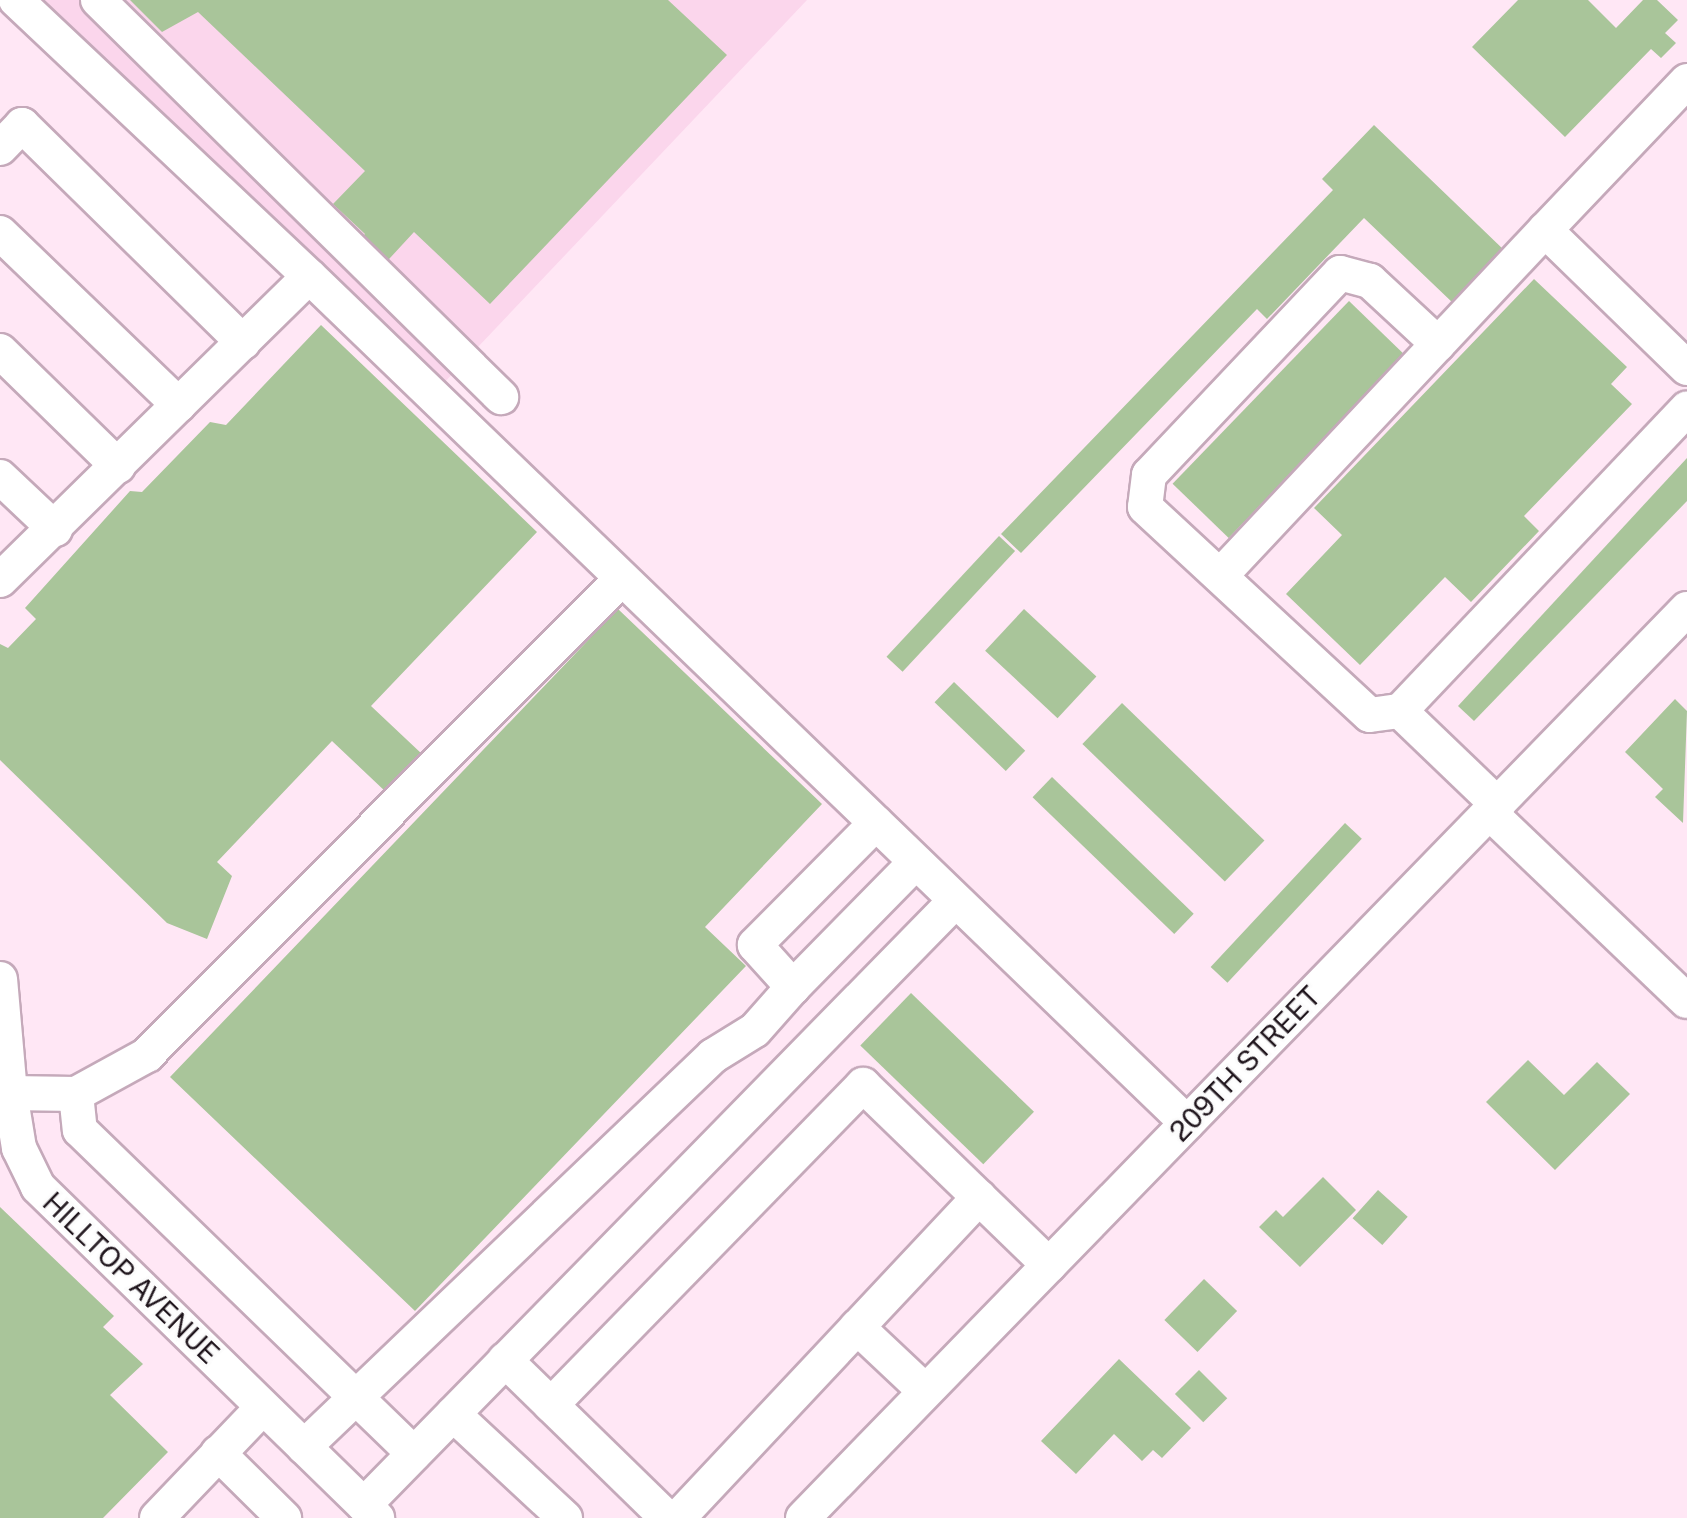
<!DOCTYPE html>
<html>
<head>
<meta charset="utf-8">
<style>
  body { margin:0 }
  #map { position:relative; width:1687px; height:1518px; overflow:hidden; background:#ffe7f5; font-family:"Public Sans",sans-serif }
  div>[style] { position:absolute }
  .built>* { inset:0; background:#fbd6ec }
  .building>* { inset:0; background:#a9c59a; transform-origin:0 0 }
  .roads { filter:drop-shadow(2px 0 #c5a9ba) drop-shadow(-2px 0 #c5a9ba) drop-shadow(0 2px #c5a9ba) drop-shadow(0 -2px #c5a9ba) }
  .minor>* { height:34px; margin:-17px; padding:0 17px; transform-origin:17px; border-radius:17px; background:#fff }
  span { translate:-50% -50%; white-space:nowrap; text-align:center; line-height:1.15; -webkit-text-stroke:6px #fcfcfc; paint-order:stroke }
  .street-label { font-size:28px; color:#20161d }
</style>
</head>
<body>
<div id="map">
  <div class="built">
    <i style="clip-path:polygon(44px 0,807px 0,440px 387px)"></i>
  </div>
  <div class="building">
    <i style="clip-path:polygon(130px 0,668px 0,727px 55px,490px 304px,414px 232px,378px 271px,353px 247px,365px 234px,333px 204px,365px 171px,198px 12px,162px 32px)"></i>
    <i style="clip-path:polygon(1518px 0,1588px 0,1616px 28px,1643px 0,1657px 0,1678px 20px,1665px 33px,1676px 43px,1661px 58px,1651px 49px,1565px 137px,1472px 47px)"></i>
    <i style="clip-path:polygon(1374px 125px,1505px 251px,1454px 304px,1364px 218px,1267px 319px,1257px 309px,1021px 553px,1001px 534px,1333px 190px,1322px 179px)"></i>
    <i style="clip-path:polygon(1534px 279px,1627px 367px,1611px 384px,1632px 404px,1524px 516px,1539px 531px,1471px 602px,1445px 577px,1360px 665px,1286px 594px,1342px 535px,1314px 508px)"></i>
    <i style="left:1349px;top:301px;width:78px;height:254px;rotate:44deg"></i>
    <i style="clip-path:polygon(321px 325px,537px 532px,371px 706px,423px 755px,387px 793px,332px 741px,217px 862px,232px 876px,207px 939px,167px 923px,0 760px,0 644px,8px 648px,36px 619px,25px 608px,130px 491px,142px 492px,210px 422px,226px 425px)"></i>
    <i style="clip-path:polygon(1687px 458px,1687px 501px,1474px 721px,1458px 706px)"></i>
    <i style="left:999px;top:536px;width:22px;height:165px;rotate:43deg"></i>
    <i style="clip-path:polygon(618px 609px,822px 804px,705px 927px,746px 966px,415px 1311px,170px 1077px)"></i>
    <i style="left:1024px;top:609px;width:99px;height:57px;rotate:43deg"></i>
    <i style="left:954px;top:682px;width:99px;height:28px;rotate:44deg"></i>
    <i style="clip-path:polygon(1675px 699px,1687px 711px,1683px 823px,1655px 797px,1663px 789px,1625px 752px)"></i>
    <i style="left:1122px;top:703px;width:198px;height:57px;rotate:44deg"></i>
    <i style="left:1052px;top:777px;width:197px;height:28px;rotate:44deg"></i>
    <i style="left:1345px;top:823px;width:23px;height:197px;rotate:43deg"></i>
    <i style="left:911px;top:993px;width:171px;height:73px;rotate:44deg"></i>
    <i style="clip-path:polygon(1528px 1060px,1564px 1095px,1597px 1062px,1630px 1094px,1555px 1170px,1486px 1102px)"></i>
    <i style="clip-path:polygon(1323px 1177px,1356px 1210px,1300px 1267px,1259px 1227px,1276px 1210px,1283px 1217px)"></i>
    <i style="left:1378px;top:1190px;width:40px;height:38px;rotate:42deg"></i>
    <i style="clip-path:polygon(0 1207px,114px 1316px,103px 1327px,143px 1364px,110px 1395px,168px 1452px,103px 1518px,0 1518px)"></i>
    <i style="left:1204px;top:1279px;width:46px;height:57px;rotate:44deg"></i>
    <i style="clip-path:polygon(1119px 1359px,1191px 1428px,1162px 1458px,1153px 1450px,1142px 1461px,1114px 1434px,1076px 1474px,1041px 1441px)"></i>
    <i style="left:1199px;top:1370px;width:40px;height:34px;rotate:45deg"></i>
  </div>
  <div class="roads">
    <div class="minor">
      <i style="left:16px;top:0;width:403px;rotate:43.3deg"></i>
      <i style="left:98px;top:0;width:566px;rotate:44.57deg"></i>
      <i style="left:1687px;top:81px;width:206px;rotate:133.6deg"></i>
      <i style="left:1545px;top:230px;width:198px;rotate:44.2deg"></i>
      <i style="left:0;top:148px;width:32px;rotate:-46deg"></i>
      <i style="left:22px;top:125px;width:310px;rotate:44.5deg"></i>
      <i style="left:0;top:233px;width:248px;rotate:43.9deg"></i>
      <i style="left:1438px;top:344px;width:156px;rotate:-46.8deg"></i>
      <i style="left:0;top:351px;width:165px;rotate:44.3deg"></i>
      <i style="left:0;top:477px;width:76px;rotate:43.4deg"></i>
      <i style="left:1221px;top:575px;width:317px;rotate:-46.8deg"></i>
      <i style="left:1438px;top:344px;width:93px;rotate:-137.2deg"></i>
      <i style="left:1370px;top:281px;width:31px;rotate:-165deg"></i>
      <i style="left:1340px;top:273px;width:278px;rotate:133.4deg"></i>
      <i style="left:1149px;top:475px;width:32px;rotate:97deg"></i>
      <i style="left:1145px;top:507px;width:306px;rotate:42.8deg"></i>
      <i style="left:1370px;top:715px;width:30px;rotate:-8deg"></i>
      <i style="left:0;top:580px;width:433px;rotate:-44.5deg"></i>
      <i style="left:309px;top:276px;width:1220px;rotate:43.97deg"></i>
      <i style="left:1498px;top:805px;width:136px;rotate:-136.2deg"></i>
      <i style="left:1400px;top:711px;width:417px;rotate:-46.5deg"></i>
      <i style="left:1490px;top:813px;width:272px;rotate:43.7deg"></i>
      <i style="left:876px;top:823px;width:172px;rotate:134.8deg"></i>
      <i style="left:755px;top:945px;width:57px;rotate:47.9deg"></i>
      <i style="left:793px;top:987px;width:175px;rotate:-45.5deg"></i>
      <i style="left:0;top:979px;width:114px;rotate:85deg"></i>
      <i style="left:10px;top:1093px;width:56px;rotate:80.7deg"></i>
      <i style="left:19px;top:1148px;width:43px;rotate:64deg"></i>
      <i style="left:38px;top:1187px;width:474px;rotate:44.3deg"></i>
      <i style="left:10px;top:1093px;width:66px;rotate:0.9deg"></i>
      <i style="left:76px;top:1094px;width:36px;rotate:84deg"></i>
      <i style="left:80px;top:1130px;width:465px;rotate:44.1deg"></i>
      <i style="left:76px;top:1094px;width:81px;rotate:-28.8deg"></i>
      <i style="left:147px;top:1055px;width:673px;rotate:-45.12deg"></i>
      <i style="left:857px;top:1327px;width:93px;rotate:43.3deg"></i>
      <i style="left:505px;top:1360px;width:226px;rotate:44.3deg"></i>
      <i style="left:551px;top:1405px;width:447px;rotate:-45.7deg"></i>
      <i style="left:863px;top:1085px;width:259px;rotate:44.1deg"></i>
      <i style="left:453px;top:1414px;width:153px;rotate:42.9deg"></i>
      <i style="left:304px;top:1447px;width:566px;rotate:-43.71deg"></i>
      <i style="left:713px;top:1056px;width:49px;rotate:-31.8deg"></i>
      <i style="left:755px;top:1030px;width:57px;rotate:-48.5deg"></i>
      <i style="left:218px;top:1453px;width:93px;rotate:44.6deg"></i>
      <i style="left:364px;top:1505px;width:846px;rotate:-45.62deg"></i>
      <i style="left:157px;top:1518px;width:153px;rotate:-46.3deg"></i>
      <i style="left:678px;top:1518px;width:440px;rotate:-46.8deg"></i>
      <i style="left:803px;top:1518px;width:1268px;rotate:-45.8deg"></i>
    </div>
  </div>
  <div class="street-label">
    <span style="left:1245px;top:1064px;rotate:-46deg">209TH STREET</span>
    <span style="left:131px;top:1278px;rotate:44deg">HILLTOP AVENUE</span>
  </div>
</div>
</body>
</html>
